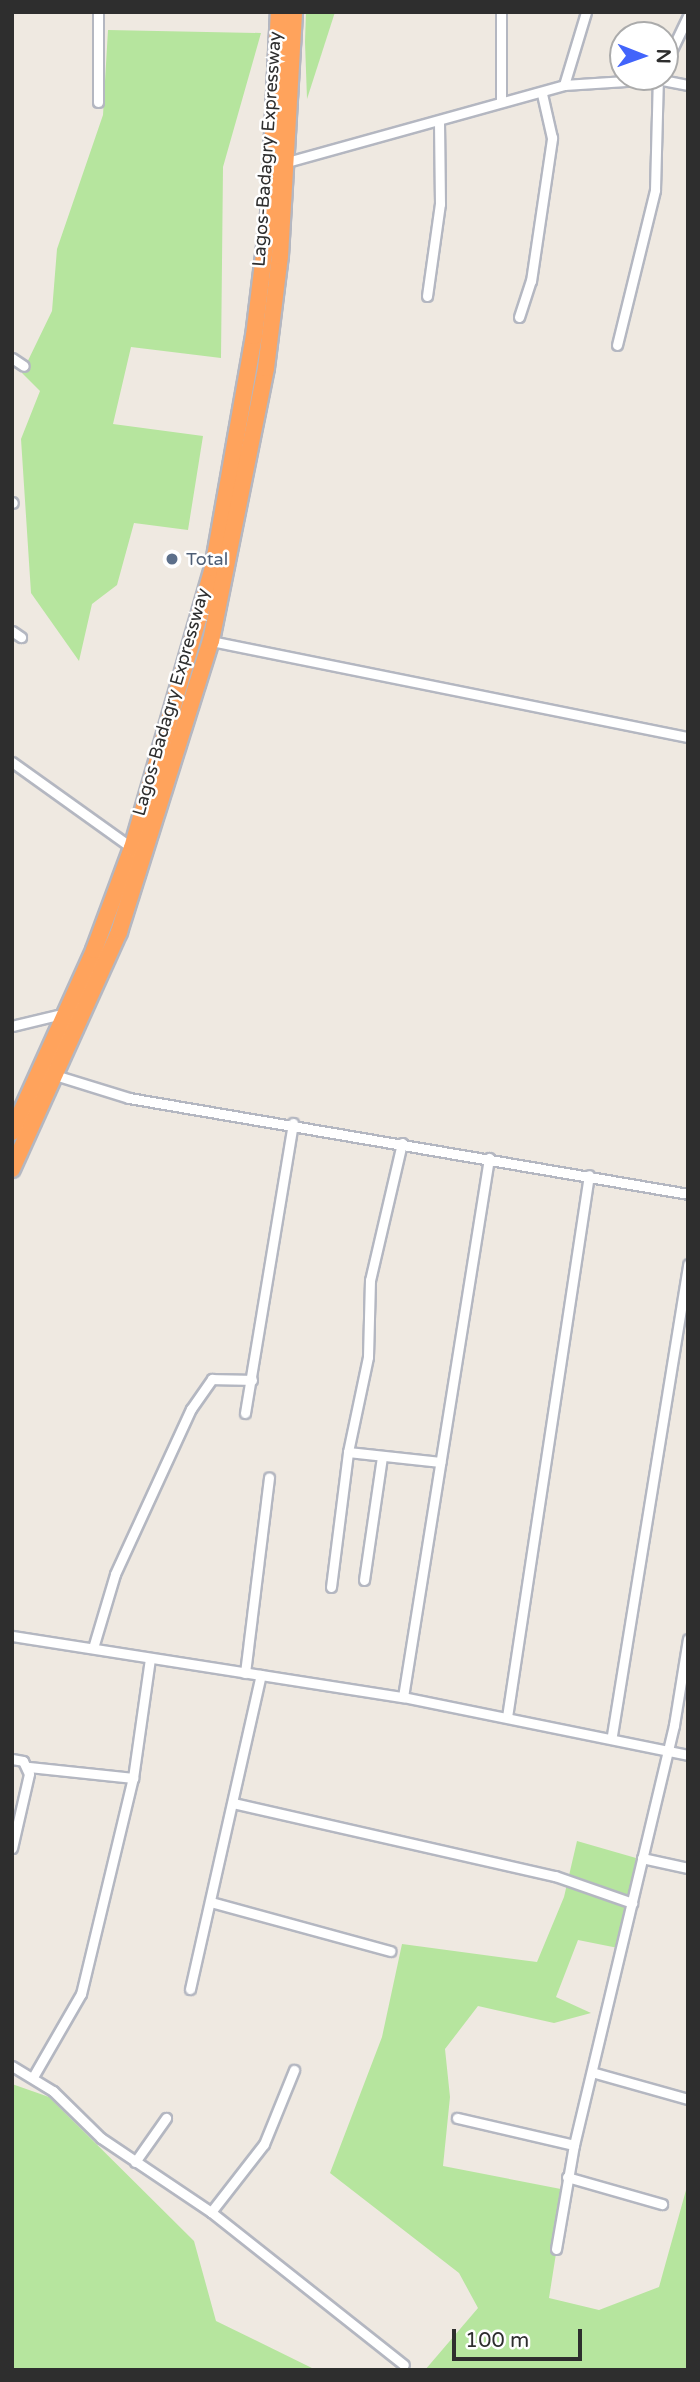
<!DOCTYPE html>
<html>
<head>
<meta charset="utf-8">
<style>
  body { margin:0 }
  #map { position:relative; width:700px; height:2382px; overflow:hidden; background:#efe9e1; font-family:"Varela Round",sans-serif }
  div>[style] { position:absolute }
  .green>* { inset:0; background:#b6e59e }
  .roads { filter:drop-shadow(2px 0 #b4b7c1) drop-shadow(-2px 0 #b4b7c1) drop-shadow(0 2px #b4b7c1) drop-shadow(0 -2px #b4b7c1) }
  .street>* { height:9px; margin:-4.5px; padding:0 4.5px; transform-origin:4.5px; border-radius:4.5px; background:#fff }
  .highway>* { height:16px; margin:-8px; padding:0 8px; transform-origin:8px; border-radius:8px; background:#ffa35c }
  .dots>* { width:19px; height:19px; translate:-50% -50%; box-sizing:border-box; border:4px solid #fff; border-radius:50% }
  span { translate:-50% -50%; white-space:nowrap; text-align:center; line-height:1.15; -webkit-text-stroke:5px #fff; paint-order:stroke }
  .street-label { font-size:18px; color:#2e2e2e }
  .service-label { font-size:18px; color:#4e5e75 }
  .left { translate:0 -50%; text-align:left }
  .frame { position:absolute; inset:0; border:14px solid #2e2e2e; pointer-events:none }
  .north { position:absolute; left:609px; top:21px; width:70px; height:70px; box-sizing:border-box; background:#fff; border:2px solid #ababab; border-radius:50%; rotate:91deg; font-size:19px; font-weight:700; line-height:28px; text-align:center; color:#2e2e2e }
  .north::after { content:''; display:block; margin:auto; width:24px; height:32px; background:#4264fb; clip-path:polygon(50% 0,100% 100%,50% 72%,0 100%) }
  .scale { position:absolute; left:452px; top:2329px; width:130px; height:32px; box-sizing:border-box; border:4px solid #2e2e2e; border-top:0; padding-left:9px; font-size:21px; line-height:24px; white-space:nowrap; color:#2e2e2e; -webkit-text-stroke:5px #fff; paint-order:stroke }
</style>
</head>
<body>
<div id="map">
  <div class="green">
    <i style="clip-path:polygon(306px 12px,335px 12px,307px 99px,305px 42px)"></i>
    <i style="clip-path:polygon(108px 30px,261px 33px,223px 167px,221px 358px,131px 347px,113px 424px,203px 436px,188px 530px,134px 523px,117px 585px,92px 604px,79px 661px,31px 593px,21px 439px,40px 391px,22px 373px,52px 311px,57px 249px,103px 115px)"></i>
    <i style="clip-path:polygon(577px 1841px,636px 1858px,618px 1948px,578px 1940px,556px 1997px,591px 2013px,554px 2023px,478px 2006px,445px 2049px,450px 2097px,443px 2166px,566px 2190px,549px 2298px,599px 2310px,659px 2287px,688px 2183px,688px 2370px,425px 2370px,478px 2308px,459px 2273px,330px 2173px,382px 2037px,402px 1944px,537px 1962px,564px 1897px)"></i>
    <i style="clip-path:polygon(12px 2084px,49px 2097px,194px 2241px,216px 2321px,316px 2370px,12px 2370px)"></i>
  </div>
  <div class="roads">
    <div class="street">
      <i style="left:98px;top:12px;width:90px;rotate:90deg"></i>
      <i style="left:501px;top:12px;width:90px;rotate:90deg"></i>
      <i style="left:665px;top:64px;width:53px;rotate:-64.4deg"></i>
      <i style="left:564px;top:85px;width:76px;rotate:-73.2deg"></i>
      <i style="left:287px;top:162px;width:288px;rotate:-15.5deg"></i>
      <i style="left:564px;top:85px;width:93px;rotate:-3.7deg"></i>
      <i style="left:657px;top:79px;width:32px;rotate:11deg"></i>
      <i style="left:427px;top:296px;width:93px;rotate:-82deg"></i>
      <i style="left:440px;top:204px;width:83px;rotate:-90.7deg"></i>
      <i style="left:519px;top:317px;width:38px;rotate:-72deg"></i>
      <i style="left:531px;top:281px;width:145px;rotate:-81.6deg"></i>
      <i style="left:552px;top:138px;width:45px;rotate:-102.8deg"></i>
      <i style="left:617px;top:345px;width:160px;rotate:-76.2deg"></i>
      <i style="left:655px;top:190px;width:113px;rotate:-88.5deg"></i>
      <i style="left:12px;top:358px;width:14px;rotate:34deg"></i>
      <i style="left:12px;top:502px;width:1px;rotate:45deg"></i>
      <i style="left:12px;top:631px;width:11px;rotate:34deg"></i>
      <i style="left:211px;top:641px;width:487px;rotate:11.4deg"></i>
      <i style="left:12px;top:762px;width:148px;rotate:35.6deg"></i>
      <i style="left:12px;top:1026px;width:56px;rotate:-13.5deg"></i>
      <i style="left:58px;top:1076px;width:74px;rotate:17.2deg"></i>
      <i style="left:129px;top:1098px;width:567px;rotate:9.74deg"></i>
      <i style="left:402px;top:1143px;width:141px;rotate:103.1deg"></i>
      <i style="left:370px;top:1280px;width:77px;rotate:91.5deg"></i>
      <i style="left:368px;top:1357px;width:97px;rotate:101.9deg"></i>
      <i style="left:348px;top:1452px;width:93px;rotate:6.2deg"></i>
      <i style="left:245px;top:1413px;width:294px;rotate:-80.6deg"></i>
      <i style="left:364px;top:1580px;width:125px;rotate:-81.7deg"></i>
      <i style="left:331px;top:1587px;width:136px;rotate:-82.8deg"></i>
      <i style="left:12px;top:1636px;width:396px;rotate:8.9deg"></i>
      <i style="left:403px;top:1697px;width:291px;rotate:11.5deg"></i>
      <i style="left:93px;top:1648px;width:77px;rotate:-73.4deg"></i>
      <i style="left:115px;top:1574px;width:182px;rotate:-65.3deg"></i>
      <i style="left:191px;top:1409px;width:37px;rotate:-55deg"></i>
      <i style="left:212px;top:1379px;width:40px;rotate:1.4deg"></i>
      <i style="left:245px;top:1673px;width:197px;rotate:-83deg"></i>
      <i style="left:403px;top:1697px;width:546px;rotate:-80.93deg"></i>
      <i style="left:507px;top:1717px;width:548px;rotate:-81.4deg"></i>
      <i style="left:612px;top:1735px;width:477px;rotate:-80.8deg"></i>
      <i style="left:12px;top:1759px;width:11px;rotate:10deg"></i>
      <i style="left:23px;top:1761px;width:14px;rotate:65deg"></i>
      <i style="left:29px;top:1774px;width:76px;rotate:102.9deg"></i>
      <i style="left:29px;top:1767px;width:105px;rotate:6deg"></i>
      <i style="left:233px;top:1803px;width:330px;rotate:12.8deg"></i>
      <i style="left:555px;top:1876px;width:82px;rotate:19.3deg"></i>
      <i style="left:642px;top:1858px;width:47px;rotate:12.3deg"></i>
      <i style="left:211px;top:1902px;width:186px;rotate:15.3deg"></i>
      <i style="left:190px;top:1989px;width:322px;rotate:-77.3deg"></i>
      <i style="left:12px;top:2066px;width:48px;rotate:31.4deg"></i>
      <i style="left:53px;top:2091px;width:67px;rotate:44.4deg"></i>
      <i style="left:101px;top:2138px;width:133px;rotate:33.9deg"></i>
      <i style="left:211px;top:2212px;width:246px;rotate:38.4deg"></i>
      <i style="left:595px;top:2073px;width:97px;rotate:15.6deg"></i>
      <i style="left:33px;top:2077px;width:96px;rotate:-60deg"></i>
      <i style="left:81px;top:1994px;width:222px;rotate:-76.5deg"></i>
      <i style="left:133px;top:1778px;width:120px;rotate:-81.9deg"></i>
      <i style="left:457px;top:2118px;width:120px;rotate:13deg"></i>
      <i style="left:135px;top:2162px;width:54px;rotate:-54.8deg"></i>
      <i style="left:567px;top:2177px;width:99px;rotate:15.9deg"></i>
      <i style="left:211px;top:2212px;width:86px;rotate:-52.1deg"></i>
      <i style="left:264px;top:2144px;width:80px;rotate:-67.9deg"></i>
      <i style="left:556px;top:2249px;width:106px;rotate:-80.2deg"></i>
      <i style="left:574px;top:2145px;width:432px;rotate:-76.6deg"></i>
      <i style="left:674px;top:1725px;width:87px;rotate:-80.8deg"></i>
    </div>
    <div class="highway">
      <i style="left:12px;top:1132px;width:200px;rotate:-65.7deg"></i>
      <i style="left:94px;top:950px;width:109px;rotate:-69.6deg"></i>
      <i style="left:132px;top:848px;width:291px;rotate:-73.9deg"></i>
      <i style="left:213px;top:568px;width:236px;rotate:-80deg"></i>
      <i style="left:254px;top:336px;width:123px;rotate:-83deg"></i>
      <i style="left:269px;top:214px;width:202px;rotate:-87.2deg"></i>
      <i style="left:12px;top:1169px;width:260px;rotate:-65.7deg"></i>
      <i style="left:119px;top:932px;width:305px;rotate:-72.5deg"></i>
      <i style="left:211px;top:641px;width:278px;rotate:-78.6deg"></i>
      <i style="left:266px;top:368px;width:113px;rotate:-82.9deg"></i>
      <i style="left:280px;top:256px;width:244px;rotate:-86.7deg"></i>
    </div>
  </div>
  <div class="dots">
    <i style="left:172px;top:559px;background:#5c6f8a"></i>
  </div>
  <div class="street-label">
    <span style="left:267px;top:149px;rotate:-86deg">Lagos-Badagry Expressway</span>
    <span style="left:171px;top:702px;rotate:-74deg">Lagos-Badagry Expressway</span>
  </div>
  <div class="service-label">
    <span class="left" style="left:186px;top:559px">Total</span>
  </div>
  <div class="frame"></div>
  <div class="north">N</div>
  <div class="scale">100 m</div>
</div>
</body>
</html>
